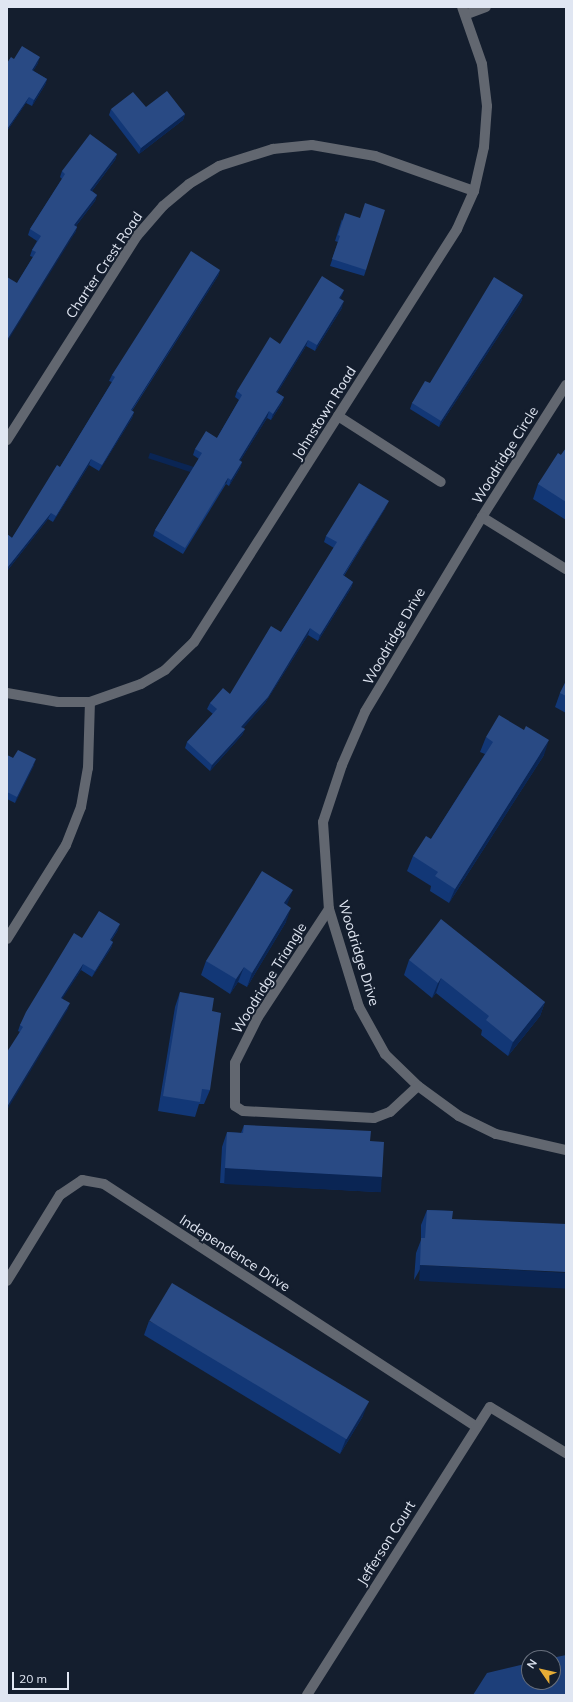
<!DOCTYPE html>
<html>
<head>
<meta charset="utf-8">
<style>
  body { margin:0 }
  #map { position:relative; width:573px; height:1702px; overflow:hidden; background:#141e2e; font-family:Mulish,sans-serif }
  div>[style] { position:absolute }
  .green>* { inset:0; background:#1d3f7a }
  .street>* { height:10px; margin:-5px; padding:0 5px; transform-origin:5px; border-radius:5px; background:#626770 }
  .wall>* { inset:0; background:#123776 }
  .shaded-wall>* { inset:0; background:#0a2554; transform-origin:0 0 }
  .building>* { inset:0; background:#294a84; transform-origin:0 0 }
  span { translate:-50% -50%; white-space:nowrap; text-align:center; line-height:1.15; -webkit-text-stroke:4px #141e2e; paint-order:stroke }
  .street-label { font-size:14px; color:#e0e6f2 }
  .frame { position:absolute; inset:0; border:8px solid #e0e6f2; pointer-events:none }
  .north { position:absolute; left:521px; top:1650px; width:40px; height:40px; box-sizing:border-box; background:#141e2e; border:1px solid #666e7c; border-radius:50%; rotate:304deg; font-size:11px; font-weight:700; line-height:16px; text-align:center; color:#e0e6f2 }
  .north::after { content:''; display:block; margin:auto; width:14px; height:18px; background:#e6ac36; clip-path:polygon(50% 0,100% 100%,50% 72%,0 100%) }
  .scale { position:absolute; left:12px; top:1672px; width:57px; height:18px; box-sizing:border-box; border:2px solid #e0e6f2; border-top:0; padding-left:5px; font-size:12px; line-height:14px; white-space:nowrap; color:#e0e6f2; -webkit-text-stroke:3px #141e2e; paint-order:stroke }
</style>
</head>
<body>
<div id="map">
  <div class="green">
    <i style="clip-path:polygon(566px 1655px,566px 1695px,473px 1695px,487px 1673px,529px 1663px,529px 1682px,553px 1682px,552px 1658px)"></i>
  </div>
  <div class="street">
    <i style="left:467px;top:14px;width:20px;rotate:-20deg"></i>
    <i style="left:566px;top:385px;width:156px;rotate:122.5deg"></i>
    <i style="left:482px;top:517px;width:99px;rotate:31.8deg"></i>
    <i style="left:338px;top:416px;width:122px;rotate:32.7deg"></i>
    <i style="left:7px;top:440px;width:242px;rotate:-57.5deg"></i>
    <i style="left:137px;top:236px;width:40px;rotate:-49deg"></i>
    <i style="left:163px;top:206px;width:34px;rotate:-40deg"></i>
    <i style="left:189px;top:184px;width:35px;rotate:-31deg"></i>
    <i style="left:219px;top:166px;width:57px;rotate:-17.5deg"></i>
    <i style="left:273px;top:149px;width:39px;rotate:-6deg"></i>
    <i style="left:312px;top:145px;width:64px;rotate:9.9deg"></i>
    <i style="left:375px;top:156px;width:105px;rotate:19.5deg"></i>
    <i style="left:482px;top:517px;width:227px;rotate:121deg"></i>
    <i style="left:365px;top:712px;width:58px;rotate:113.5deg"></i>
    <i style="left:342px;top:765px;width:60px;rotate:108.4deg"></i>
    <i style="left:323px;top:822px;width:87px;rotate:86.1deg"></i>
    <i style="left:329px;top:909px;width:102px;rotate:73deg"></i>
    <i style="left:359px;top:1007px;width:54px;rotate:61deg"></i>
    <i style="left:385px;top:1054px;width:46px;rotate:44.1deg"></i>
    <i style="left:418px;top:1086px;width:51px;rotate:36.2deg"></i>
    <i style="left:459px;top:1116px;width:41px;rotate:25.9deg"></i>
    <i style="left:496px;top:1134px;width:72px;rotate:12.9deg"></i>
    <i style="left:7px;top:693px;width:52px;rotate:10deg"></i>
    <i style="left:58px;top:702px;width:32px"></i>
    <i style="left:90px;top:702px;width:54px;rotate:-19.4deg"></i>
    <i style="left:141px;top:684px;width:28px;rotate:-30deg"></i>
    <i style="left:165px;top:670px;width:40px;rotate:-44deg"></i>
    <i style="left:194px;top:642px;width:490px;rotate:-57.5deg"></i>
    <i style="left:457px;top:229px;width:42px;rotate:-65.9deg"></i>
    <i style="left:474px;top:191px;width:45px;rotate:-77.2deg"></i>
    <i style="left:484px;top:147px;width:41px;rotate:-85.8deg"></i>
    <i style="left:487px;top:106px;width:42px;rotate:-96.8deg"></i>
    <i style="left:482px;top:64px;width:60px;rotate:-109.3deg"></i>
    <i style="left:329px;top:909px;width:129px;rotate:123.3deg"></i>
    <i style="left:258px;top:1017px;width:51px;rotate:116.6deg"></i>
    <i style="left:235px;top:1063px;width:43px;rotate:90deg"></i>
    <i style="left:235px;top:1106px;width:9px;rotate:32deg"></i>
    <i style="left:243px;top:1111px;width:131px;rotate:3.1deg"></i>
    <i style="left:374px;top:1118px;width:17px;rotate:-21deg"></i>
    <i style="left:390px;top:1112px;width:38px;rotate:-43deg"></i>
    <i style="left:7px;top:939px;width:111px;rotate:-57.9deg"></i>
    <i style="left:66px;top:845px;width:41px;rotate:-68.5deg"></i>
    <i style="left:81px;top:807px;width:40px;rotate:-80deg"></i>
    <i style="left:88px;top:768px;width:66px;rotate:-88.3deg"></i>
    <i style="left:7px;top:1281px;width:101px;rotate:-58.4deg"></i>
    <i style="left:60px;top:1195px;width:27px;rotate:-34deg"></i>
    <i style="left:82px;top:1180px;width:22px;rotate:10deg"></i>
    <i style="left:104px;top:1184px;width:445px;rotate:33.1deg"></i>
    <i style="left:307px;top:1695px;width:341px;rotate:-57.6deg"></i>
    <i style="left:490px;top:1407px;width:89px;rotate:31.2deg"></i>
  </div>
  <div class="wall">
    <i style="clip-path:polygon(14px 59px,38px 63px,33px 71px,47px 79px,45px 85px,32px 106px,26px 103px,7px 131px,7px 63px)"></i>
    <i style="clip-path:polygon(111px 109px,185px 114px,183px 120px,139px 154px,109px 115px)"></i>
    <i style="clip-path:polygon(117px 154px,115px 160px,92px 191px,97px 195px,95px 201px,76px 226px,77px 227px,75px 233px,17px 283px,33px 257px,30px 256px,32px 250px,37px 241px,28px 235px,30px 229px,62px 179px,60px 177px,62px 171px)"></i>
    <i style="clip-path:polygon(342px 219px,366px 270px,364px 276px,330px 266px,338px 242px,335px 241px)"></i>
    <i style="clip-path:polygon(220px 270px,218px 276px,132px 411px,134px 412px,132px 418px,99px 471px,89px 465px,53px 522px,48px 519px,7px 571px,7px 534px,12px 538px,60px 467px,112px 382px,109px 381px,112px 375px)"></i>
    <i style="clip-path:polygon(344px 290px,340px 299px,342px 308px,315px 351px,306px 346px,277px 393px,284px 397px,282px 403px,271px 420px,267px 418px,240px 461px,242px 462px,240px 468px,229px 486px,226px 484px,183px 554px,153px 536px,155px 530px,199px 459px,193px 455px,195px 449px,217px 438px,239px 400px,235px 397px,237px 391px,280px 344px)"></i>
    <i style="clip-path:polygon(523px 295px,521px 302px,439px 427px,410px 409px,412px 403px,430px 383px)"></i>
    <i style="clip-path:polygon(566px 448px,566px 520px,533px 499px,538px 484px,561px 455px)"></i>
    <i style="clip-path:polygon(386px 507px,344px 576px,353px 582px,351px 588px,318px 641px,308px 635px,265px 703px,243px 728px,245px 729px,242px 735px,210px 771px,185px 748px,187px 742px,213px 714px,207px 709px,210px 703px,230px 694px,281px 632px,334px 548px,324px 542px,326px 536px)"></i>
    <i style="clip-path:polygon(566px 681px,566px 713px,555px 707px,560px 693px)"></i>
    <i style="clip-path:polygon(486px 737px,544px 755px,449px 903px,430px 891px,431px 886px,407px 871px,413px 856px,431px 839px,485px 754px,480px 752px)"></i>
    <i style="clip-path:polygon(7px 755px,13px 758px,34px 765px,15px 803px,7px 799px)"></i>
    <i style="clip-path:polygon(287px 905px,286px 922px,247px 987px,238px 982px,230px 994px,201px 975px,206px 961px)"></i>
    <i style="clip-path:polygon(118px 930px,111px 941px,113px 942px,111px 948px,92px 977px,81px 970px,62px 998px,68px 1009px,20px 1032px,18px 1031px,20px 1025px,82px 938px)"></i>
    <i style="clip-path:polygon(409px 960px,545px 1002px,540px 1016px,508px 1056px,481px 1035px,482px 1030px,436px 993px,432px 998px,404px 975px)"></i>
    <i style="clip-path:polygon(180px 992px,212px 1011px,210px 1090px,204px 1104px,199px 1104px,195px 1117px,158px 1111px,175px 1007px)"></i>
    <i style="clip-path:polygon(244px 1125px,370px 1141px,382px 1177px,377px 1192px,220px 1183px,222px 1147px,227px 1132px,241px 1133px)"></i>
    <i style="clip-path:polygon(427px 1210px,453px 1211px,414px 1280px,416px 1253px,421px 1240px,421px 1225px)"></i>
    <i style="clip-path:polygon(149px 1321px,363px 1416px,340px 1454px,144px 1335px)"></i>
  </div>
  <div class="shaded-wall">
    <i style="clip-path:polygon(40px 57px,38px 63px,30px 76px,32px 70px)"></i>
    <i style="clip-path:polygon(47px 79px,45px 85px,32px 106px,34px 100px)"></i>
    <i style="clip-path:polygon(29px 97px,26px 103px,7px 131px,7px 129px)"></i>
    <i style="clip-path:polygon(185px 114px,183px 120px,139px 154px,141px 148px)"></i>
    <i style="clip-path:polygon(117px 154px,115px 160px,88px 196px,90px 190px)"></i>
    <i style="clip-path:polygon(97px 195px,95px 201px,72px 231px,74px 225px)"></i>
    <i style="clip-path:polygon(77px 227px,75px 233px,7px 342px,7px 340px)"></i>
    <i style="clip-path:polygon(220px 270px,218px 276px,128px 416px,131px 410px)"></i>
    <i style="clip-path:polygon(344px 290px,342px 296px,337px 304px,339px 298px)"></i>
    <i style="clip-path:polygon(523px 295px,521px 302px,439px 427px,441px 421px)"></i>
    <i style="clip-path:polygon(344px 301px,342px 308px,315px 351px,317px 345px)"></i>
    <i style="clip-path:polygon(308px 340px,306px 346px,274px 398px,276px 392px)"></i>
    <i style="clip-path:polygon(284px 397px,282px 403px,271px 420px,273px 414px)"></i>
    <i style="clip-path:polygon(269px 411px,267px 418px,237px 466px,239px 460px)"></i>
    <i style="clip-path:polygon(134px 412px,132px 418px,99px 471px,102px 465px)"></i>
    <i style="clip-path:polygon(91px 459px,89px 465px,53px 522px,56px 516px)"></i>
    <i style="clip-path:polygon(242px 462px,240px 468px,229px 486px,231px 480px)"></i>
    <i style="left:228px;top:478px;width:6px;height:82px;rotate:108deg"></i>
    <i style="clip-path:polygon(389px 501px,386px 507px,340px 581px,343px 575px)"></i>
    <i style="clip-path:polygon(51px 513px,48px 519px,7px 571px,7px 568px)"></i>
    <i style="clip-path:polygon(353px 582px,351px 588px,318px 641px,320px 635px)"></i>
    <i style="clip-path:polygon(310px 628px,308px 635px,265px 703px,239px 733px,241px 727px)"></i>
    <i style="clip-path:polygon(245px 729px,242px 735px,210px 771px,212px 765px)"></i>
    <i style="clip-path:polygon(549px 740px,544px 755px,449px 903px,455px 889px)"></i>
    <i style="clip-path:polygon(36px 759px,34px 765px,15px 803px,17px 797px)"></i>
    <i style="clip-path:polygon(293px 890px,287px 905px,279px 918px,284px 903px)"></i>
    <i style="clip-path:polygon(291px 908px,286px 922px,247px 987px,252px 973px)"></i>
    <i style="clip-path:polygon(120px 924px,118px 930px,107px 946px,110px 940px)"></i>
    <i style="clip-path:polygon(113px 942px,111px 948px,92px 977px,95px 971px)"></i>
    <i style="clip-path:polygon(83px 964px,81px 970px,59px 1004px,61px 998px)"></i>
    <i style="clip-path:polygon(244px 967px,238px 982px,230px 994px,236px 979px)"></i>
    <i style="clip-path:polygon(441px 978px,436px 993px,432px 998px,438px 983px)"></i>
    <i style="clip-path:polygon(545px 1002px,540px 1016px,508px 1056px,513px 1042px)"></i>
    <i style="clip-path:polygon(70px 1003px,68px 1009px,7px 1110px,7px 1107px)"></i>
    <i style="left:225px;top:1168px;width:157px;height:16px;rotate:3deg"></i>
    <i style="left:420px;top:1265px;width:146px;height:16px;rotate:3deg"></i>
    <i style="clip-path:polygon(369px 1401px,363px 1416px,340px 1454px,346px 1439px)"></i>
  </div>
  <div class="building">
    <i style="clip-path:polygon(22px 46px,40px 57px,32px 70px,47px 79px,34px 100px,29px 97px,7px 129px,7px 63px,11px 57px,14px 59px)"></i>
    <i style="clip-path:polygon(167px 91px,185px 114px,141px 148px,111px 109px,133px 92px,146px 107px)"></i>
    <i style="clip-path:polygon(90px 134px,117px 154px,90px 190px,97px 195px,74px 225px,77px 227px,7px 340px,7px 277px,17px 283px,36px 252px,32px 250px,41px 236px,30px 229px,65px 174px,62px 171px)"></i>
    <i style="clip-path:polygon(365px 203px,385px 210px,366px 270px,332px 259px,340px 236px,338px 235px,345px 213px,360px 218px)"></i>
    <i style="clip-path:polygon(191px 251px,220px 270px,131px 410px,134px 412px,102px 465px,91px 459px,56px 516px,51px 513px,7px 568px,7px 534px,12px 538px,57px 465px,60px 467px,115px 377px,112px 375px)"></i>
    <i style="clip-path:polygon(322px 276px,344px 290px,339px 298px,344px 301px,317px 345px,308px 340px,276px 392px,284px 397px,273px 414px,269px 411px,239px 460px,242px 462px,231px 480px,228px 478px,185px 548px,155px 530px,202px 453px,195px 449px,206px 431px,217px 438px,242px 395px,237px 391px,270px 337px,280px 344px)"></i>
    <i style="clip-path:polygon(494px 277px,523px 295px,441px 421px,412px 403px,425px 381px,430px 383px)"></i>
    <i style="clip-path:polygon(566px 448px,566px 502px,538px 484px,558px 453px,561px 455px)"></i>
    <i style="clip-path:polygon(359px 483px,389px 501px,343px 575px,353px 582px,320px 635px,310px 628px,268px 697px,241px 727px,245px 729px,212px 765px,187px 742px,217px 709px,210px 703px,223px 688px,230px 694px,271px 626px,281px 632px,337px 542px,326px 536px)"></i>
    <i style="clip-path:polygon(566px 681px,566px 696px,560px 693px)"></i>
    <i style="clip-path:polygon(499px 715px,524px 730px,526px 726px,549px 740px,455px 889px,435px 876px,438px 872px,413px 856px,426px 836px,431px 839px,493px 742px,486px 737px)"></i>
    <i style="clip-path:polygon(18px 750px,36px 759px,17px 797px,7px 792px,7px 755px,13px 758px)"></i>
    <i style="clip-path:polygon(262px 871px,293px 890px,284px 903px,291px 908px,252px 973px,244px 967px,236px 979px,206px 961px)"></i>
    <i style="clip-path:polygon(99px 911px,120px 924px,110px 940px,113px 942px,95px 971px,83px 964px,61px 998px,70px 1003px,7px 1107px,7px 1052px,23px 1027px,20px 1025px,26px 1012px,74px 933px,82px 938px)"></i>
    <i style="clip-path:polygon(441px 919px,545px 1002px,513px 1042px,486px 1020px,489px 1016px,441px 978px,438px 983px,409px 960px)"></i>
    <i style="clip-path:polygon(180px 992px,214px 998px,212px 1011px,221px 1013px,210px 1090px,202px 1089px,200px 1102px,163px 1096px)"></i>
    <i style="clip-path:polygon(244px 1125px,371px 1131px,370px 1141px,384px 1142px,382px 1177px,225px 1168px,227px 1132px,243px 1133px)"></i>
    <i style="clip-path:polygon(427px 1210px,453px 1211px,452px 1219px,566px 1224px,566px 1272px,420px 1265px,421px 1238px,425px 1238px)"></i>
    <i style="left:172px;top:1283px;width:230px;height:44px;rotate:31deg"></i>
  </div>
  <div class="street-label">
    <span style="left:104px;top:265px;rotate:-56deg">Charter Crest Road</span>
    <span style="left:324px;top:413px;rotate:-58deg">Johnstown Road</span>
    <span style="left:505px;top:455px;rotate:-58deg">Woodridge Circle</span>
    <span style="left:394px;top:636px;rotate:-60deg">Woodridge Drive</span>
    <span style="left:359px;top:953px;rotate:73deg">Woodridge Drive</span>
    <span style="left:269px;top:978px;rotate:-58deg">Woodridge Triangle</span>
    <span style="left:235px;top:1253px;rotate:33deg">Independence Drive</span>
    <span style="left:386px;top:1543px;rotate:-58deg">Jefferson Court</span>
  </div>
  <div class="frame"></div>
  <div class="north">N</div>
  <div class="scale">20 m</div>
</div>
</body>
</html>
